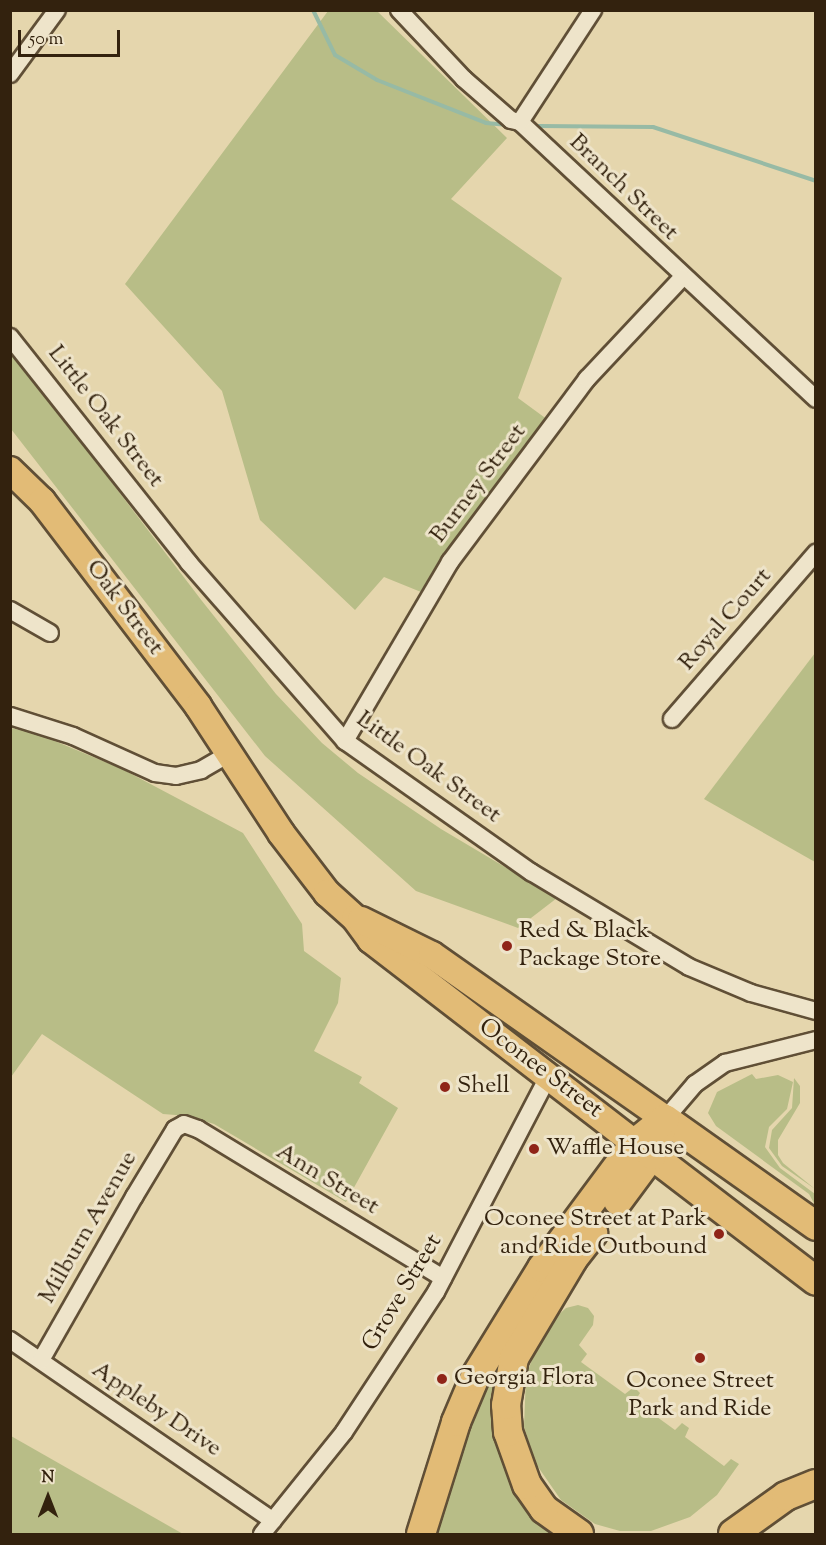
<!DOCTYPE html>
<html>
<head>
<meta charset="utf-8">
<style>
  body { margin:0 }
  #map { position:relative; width:826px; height:1545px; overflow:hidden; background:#e5d6ad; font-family:"Sorts Mill Goudy",serif }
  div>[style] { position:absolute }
  .green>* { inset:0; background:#b8bd87 }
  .stream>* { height:4px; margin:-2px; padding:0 2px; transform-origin:2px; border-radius:2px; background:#97baa5 }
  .roads { filter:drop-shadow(2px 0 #604f36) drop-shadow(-2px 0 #604f36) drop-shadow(0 2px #604f36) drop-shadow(0 -2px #604f36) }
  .street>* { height:16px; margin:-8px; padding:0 8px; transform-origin:8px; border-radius:8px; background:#eee4ca }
  .primary>* { height:26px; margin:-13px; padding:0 13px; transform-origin:13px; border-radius:13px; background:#e2bb76 }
  .highway>* { height:28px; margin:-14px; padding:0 14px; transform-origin:14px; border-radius:14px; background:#e2bb76 }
  .dots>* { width:16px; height:16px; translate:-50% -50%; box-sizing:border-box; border:3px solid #eee4ca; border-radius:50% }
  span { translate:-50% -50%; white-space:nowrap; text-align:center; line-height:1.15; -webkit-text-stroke:6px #eee4ca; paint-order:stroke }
  .street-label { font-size:24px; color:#33220e }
  .poi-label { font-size:24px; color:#33220e }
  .left { translate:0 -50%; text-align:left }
  .right { translate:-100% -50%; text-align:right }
  .frame { position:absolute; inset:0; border:12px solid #33220e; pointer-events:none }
  .north { position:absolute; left:18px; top:1467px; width:60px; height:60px; -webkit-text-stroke:4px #eee4ca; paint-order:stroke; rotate:0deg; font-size:16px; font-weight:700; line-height:24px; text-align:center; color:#33220e }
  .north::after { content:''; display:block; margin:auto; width:21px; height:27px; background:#33220e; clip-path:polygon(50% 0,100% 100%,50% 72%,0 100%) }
  .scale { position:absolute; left:18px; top:30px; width:102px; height:27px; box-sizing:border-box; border:3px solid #33220e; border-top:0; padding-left:8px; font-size:18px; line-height:21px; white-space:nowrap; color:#33220e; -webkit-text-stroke:4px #eee4ca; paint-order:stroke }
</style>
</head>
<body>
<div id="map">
  <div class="green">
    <i style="clip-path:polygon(328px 11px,377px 11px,507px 138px,451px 199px,562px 278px,518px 398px,548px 420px,421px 592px,384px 577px,355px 610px,260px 520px,222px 391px,125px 284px)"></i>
    <i style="clip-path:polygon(10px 349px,202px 601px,276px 694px,322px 743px,358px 773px,441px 829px,557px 898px,518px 928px,416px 891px,265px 756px,11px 429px)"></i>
    <i style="clip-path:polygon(815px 653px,815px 862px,704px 799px)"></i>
    <i style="clip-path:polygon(11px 728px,38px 734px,122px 769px,243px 833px,302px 924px,304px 951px,341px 978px,338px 1003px,314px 1051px,362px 1077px,359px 1083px,398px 1108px,346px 1202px,214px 1124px,188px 1116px,163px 1114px,42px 1034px,11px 1077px)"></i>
    <i style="clip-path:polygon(752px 1074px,756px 1079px,778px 1075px,793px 1082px,787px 1109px,769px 1127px,765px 1147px,780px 1168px,815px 1194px,815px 1205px,809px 1194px,716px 1126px,708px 1113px,717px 1092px)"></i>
    <i style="clip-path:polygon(794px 1078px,800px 1086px,800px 1103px,778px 1140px,778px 1155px,783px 1163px,815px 1189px,782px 1166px,769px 1148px,772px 1130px,792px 1108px)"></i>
    <i style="clip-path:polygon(578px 1305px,588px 1308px,594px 1316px,593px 1325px,579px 1345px,587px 1354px,581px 1362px,625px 1394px,634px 1387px,640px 1393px,635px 1401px,675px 1430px,682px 1423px,689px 1428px,685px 1437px,724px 1466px,731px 1459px,739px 1464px,717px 1495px,690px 1517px,651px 1531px,620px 1531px,595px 1524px,561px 1500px,536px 1464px,524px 1427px,526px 1376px,536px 1349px,554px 1319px,566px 1308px)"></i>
    <i style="clip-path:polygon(502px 1342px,501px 1441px,569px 1534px,427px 1534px)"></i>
    <i style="clip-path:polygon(11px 1436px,183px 1534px,11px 1534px)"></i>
  </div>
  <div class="stream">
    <i style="left:313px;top:10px;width:50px;rotate:63.9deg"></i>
    <i style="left:335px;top:55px;width:49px;rotate:30.8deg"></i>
    <i style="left:377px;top:80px;width:117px;rotate:21.5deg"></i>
    <i style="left:486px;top:123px;width:22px;rotate:5deg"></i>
    <i style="left:539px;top:126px;width:114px;rotate:0.5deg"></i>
    <i style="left:653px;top:127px;width:172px;rotate:18.3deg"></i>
  </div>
  <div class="roads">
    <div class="street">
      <i style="left:399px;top:10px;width:95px;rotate:46.7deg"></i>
      <i style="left:464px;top:79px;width:62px;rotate:41.1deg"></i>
      <i style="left:511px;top:120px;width:9px;rotate:13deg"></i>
      <i style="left:520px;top:122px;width:405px;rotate:43.1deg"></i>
      <i style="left:10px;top:74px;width:79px;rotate:-53.7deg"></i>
      <i style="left:520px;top:122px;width:134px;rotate:-56.9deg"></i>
      <i style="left:10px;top:337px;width:288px;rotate:51.6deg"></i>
      <i style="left:189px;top:563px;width:237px;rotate:48.8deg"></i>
      <i style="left:345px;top:741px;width:228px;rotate:35.2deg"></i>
      <i style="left:531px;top:872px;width:184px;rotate:31deg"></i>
      <i style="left:689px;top:967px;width:67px;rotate:22.8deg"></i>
      <i style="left:751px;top:993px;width:67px;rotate:15.5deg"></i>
      <i style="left:10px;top:610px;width:46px;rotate:29.9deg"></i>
      <i style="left:10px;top:716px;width:66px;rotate:17.6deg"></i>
      <i style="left:73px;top:736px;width:90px;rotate:24.3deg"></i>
      <i style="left:155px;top:773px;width:21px;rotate:8deg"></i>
      <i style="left:176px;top:776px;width:26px;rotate:-13deg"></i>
      <i style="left:201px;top:770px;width:34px;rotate:-30deg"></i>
      <i style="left:672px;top:719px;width:220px;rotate:-49.1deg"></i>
      <i style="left:345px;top:741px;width:208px;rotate:-59.6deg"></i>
      <i style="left:450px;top:562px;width:229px;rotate:-53.2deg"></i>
      <i style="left:587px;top:379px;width:139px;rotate:-46.8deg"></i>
      <i style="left:665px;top:1119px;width:46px;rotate:-49.4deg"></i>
      <i style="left:695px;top:1084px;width:37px;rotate:-35deg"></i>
      <i style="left:725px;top:1063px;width:94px;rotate:-14.2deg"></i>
      <i style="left:10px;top:1340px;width:319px;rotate:34.5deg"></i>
      <i style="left:41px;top:1360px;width:188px;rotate:-60.3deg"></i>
      <i style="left:134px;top:1197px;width:79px;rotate:-58.9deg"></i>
      <i style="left:175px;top:1129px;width:10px;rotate:-29deg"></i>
      <i style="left:184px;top:1124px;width:15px;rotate:20deg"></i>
      <i style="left:198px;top:1129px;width:287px;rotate:31.3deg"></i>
      <i style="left:262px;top:1534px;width:131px;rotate:-51.2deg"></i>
      <i style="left:344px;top:1432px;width:168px;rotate:-56.7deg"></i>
      <i style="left:436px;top:1292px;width:245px;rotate:-62.5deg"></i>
    </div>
    <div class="primary">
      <i style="left:10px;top:470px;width:45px;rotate:44.1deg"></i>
      <i style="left:42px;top:501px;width:258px;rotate:52.7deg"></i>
      <i style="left:198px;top:706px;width:152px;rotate:56.8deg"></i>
      <i style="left:281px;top:833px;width:76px;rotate:52.5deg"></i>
      <i style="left:327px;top:893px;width:38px;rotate:42deg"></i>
      <i style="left:355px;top:918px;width:27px;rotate:54deg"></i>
      <i style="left:371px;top:940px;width:333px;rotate:37.6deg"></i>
      <i style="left:361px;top:920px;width:79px;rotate:26.2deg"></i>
      <i style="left:432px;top:955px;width:285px;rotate:35.1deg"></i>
    </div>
    <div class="highway">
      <i style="left:665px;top:1119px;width:185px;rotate:35.3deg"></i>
      <i style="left:637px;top:1144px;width:225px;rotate:37.4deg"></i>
      <i style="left:618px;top:1201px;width:57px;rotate:-53.5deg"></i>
      <i style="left:652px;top:1155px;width:38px;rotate:-70deg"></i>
      <i style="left:421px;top:1534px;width:117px;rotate:-72.6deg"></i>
      <i style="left:456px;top:1422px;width:49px;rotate:-67.1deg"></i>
      <i style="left:475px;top:1377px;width:128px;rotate:-58.4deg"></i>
      <i style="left:542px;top:1268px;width:156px;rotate:-53.4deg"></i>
      <i style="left:635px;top:1143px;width:38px;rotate:-39deg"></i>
      <i style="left:579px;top:1534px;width:43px;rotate:-144.5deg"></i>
      <i style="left:544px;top:1509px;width:29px;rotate:-125deg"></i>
      <i style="left:527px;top:1485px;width:56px;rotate:-109.7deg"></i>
      <i style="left:508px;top:1432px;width:27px;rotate:-94deg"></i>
      <i style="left:506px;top:1405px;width:48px;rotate:-80.3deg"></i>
      <i style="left:514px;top:1358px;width:115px;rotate:-59.2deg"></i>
      <i style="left:573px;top:1259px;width:33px;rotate:-52deg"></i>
      <i style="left:733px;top:1534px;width:65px;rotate:-35.6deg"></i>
      <i style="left:786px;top:1496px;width:32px;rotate:-22deg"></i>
    </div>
  </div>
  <div class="dots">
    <i style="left:507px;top:946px;background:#8f2418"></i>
    <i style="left:445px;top:1087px;background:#8f2418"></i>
    <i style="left:534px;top:1149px;background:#8f2418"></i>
    <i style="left:719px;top:1234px;background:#8f2418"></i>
    <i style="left:700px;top:1358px;background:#8f2418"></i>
    <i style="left:442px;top:1379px;background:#8f2418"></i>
  </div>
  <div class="street-label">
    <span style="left:623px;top:188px;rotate:44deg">Branch Street</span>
    <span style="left:105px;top:417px;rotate:52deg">Little Oak Street</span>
    <span style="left:479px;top:484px;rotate:-53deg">Burney Street</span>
    <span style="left:124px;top:608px;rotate:53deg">Oak Street</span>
    <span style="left:726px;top:620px;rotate:-49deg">Royal Court</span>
    <span style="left:428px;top:768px;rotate:36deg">Little Oak Street</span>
    <span style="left:540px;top:1069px;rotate:37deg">Oconee Street</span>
    <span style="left:327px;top:1180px;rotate:31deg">Ann Street</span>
    <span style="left:89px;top:1228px;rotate:-60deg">Milburn Avenue</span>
    <span style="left:403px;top:1293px;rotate:-59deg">Grove Street</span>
    <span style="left:156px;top:1410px;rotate:34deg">Appleby Drive</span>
  </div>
  <div class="poi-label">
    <span class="left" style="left:519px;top:946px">Red &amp; Black<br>Package Store</span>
    <span class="left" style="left:457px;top:1087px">Shell</span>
    <span class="left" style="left:546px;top:1149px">Waffle House</span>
    <span class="right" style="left:707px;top:1234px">Oconee Street at Park<br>and Ride Outbound</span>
    <span class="left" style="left:454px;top:1379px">Georgia Flora</span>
    <span style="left:700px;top:1396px">Oconee Street<br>Park and Ride</span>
  </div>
  <div class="frame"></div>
  <div class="north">N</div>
  <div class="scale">50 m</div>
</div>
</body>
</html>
